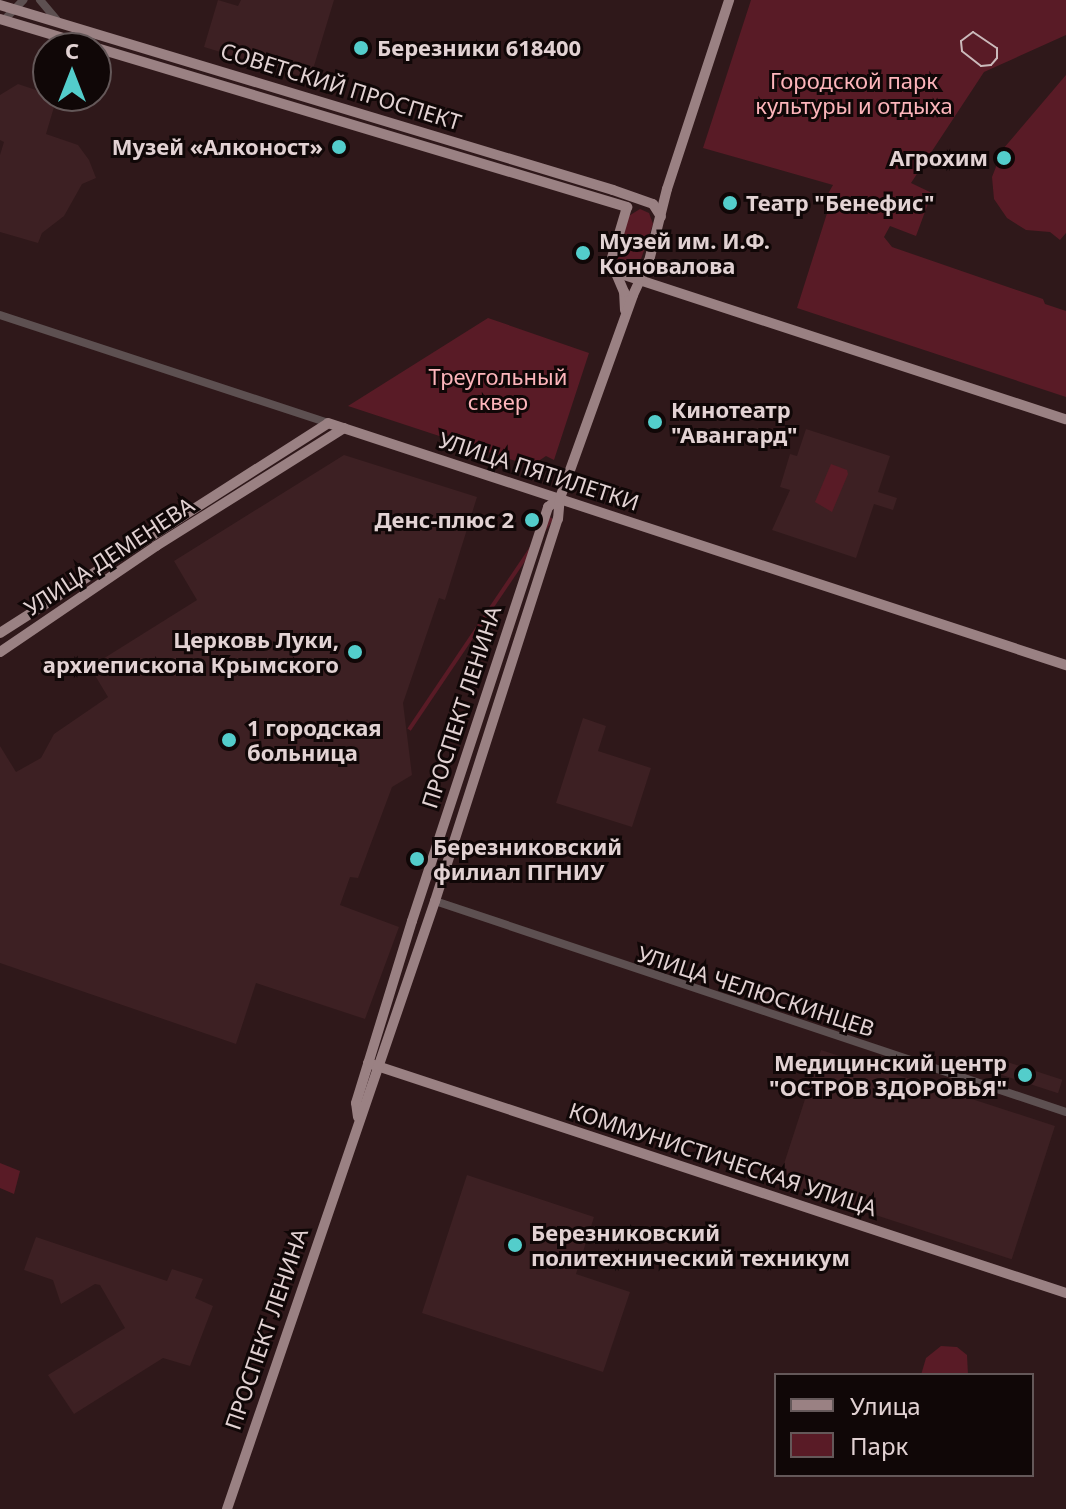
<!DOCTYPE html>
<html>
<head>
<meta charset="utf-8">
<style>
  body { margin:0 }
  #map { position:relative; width:1066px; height:1509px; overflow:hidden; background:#2f181a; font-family:"Noto Sans",sans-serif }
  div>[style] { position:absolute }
  .built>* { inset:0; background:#3d2023; transform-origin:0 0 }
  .green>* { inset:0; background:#591b26; transform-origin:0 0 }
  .minor>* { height:8px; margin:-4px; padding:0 4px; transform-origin:4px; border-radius:4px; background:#5d5051 }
  .major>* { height:10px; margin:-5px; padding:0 5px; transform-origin:5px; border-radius:5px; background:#9a8183 }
  .rail>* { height:2px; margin:-1px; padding:0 1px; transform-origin:1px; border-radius:1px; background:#cbbabb }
  .dots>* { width:22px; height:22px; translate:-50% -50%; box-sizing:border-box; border:4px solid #100707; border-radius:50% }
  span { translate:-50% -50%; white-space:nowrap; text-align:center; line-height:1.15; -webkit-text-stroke:6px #100707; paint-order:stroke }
  .poi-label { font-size:22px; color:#e2d2d3; font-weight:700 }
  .left { translate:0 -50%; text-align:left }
  .right { translate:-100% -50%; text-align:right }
  .park-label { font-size:22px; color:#fdb5bb }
  .street-label { font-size:22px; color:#e2d2d3 }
  .legend { position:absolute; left:774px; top:1373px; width:260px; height:104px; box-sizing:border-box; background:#100707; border:2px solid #645859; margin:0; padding:10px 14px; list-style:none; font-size:24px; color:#e2d2d3 }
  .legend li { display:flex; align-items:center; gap:16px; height:40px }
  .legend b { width:40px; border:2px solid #645859 }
  .north { position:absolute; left:32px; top:32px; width:80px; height:80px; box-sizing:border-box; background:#100707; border:2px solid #645859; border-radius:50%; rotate:0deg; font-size:22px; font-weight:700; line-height:32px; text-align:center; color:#e2d2d3 }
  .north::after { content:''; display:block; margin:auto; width:28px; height:36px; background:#53cdcb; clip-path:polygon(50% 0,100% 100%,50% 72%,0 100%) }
</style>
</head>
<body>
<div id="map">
  <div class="built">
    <i style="clip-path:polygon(218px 0,238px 6px,241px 0,334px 0,310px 79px,204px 47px)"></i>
    <i style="clip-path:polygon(18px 84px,57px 97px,46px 134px,78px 145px,89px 160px,96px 178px,82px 184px,64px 216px,42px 233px,38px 243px,0 232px,0 155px,4px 142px,0 140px,0 95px)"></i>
    <i style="clip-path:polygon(806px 429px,890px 456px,878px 492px,897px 498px,893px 510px,874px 504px,856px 558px,772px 530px,790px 490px,780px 487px,790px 454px,797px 456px)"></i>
    <i style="clip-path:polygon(344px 455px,477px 497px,445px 600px,439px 598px,403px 703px,412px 775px,392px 787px,358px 878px,350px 877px,340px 905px,399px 927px,365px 1019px,256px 983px,236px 1044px,0 963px,0 746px,16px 772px,41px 758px,54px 734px,108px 697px,90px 667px,197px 600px,174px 561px)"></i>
    <i style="clip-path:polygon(583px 718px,606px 726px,598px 751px,651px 768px,632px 827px,556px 803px)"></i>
    <i style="left:821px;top:1050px;width:246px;height:140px;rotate:18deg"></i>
    <i style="left:992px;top:1057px;width:74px;height:14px;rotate:18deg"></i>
    <i style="clip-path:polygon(467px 1175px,594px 1217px,576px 1274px,630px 1292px,603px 1372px,422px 1313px)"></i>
    <i style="clip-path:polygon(36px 1237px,167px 1281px,172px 1269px,203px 1279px,195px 1298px,213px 1306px,190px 1366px,163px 1358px,74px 1414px,48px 1375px,125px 1328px,100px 1285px,95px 1284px,61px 1304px,53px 1280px,24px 1270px)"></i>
  </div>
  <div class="green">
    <i style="clip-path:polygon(751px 0,1066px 0,1066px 35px,984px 72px,911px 183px,932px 193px,916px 236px,890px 226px,884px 237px,892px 247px,1043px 299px,1045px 304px,1066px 311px,1066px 397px,797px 308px,829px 207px,825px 199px,833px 185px,703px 148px)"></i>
    <i style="clip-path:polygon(1066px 75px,1066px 233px,1060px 240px,1050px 232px,1026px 230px,1007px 218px,994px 199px,992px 177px,1003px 149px)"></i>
    <i style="clip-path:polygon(640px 209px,649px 213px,653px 224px,638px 268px,624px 271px,616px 263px,627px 217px)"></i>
    <i style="clip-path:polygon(488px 318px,589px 353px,554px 460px,546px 456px,537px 462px,537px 468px,348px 406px)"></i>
    <i style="clip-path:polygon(831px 464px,847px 470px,848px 474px,832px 512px,815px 502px)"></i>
    <i style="left:550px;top:517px;width:4px;height:255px;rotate:34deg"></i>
    <i style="clip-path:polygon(0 1163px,20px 1171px,14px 1194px,0 1188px)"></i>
    <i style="clip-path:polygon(941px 1346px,957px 1347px,967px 1355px,968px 1375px,921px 1375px,926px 1358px)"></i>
  </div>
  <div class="minor">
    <i style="left:40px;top:0;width:26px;rotate:50deg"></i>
    <i style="left:4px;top:20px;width:28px;rotate:-46deg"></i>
    <i style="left:0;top:315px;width:345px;rotate:18.2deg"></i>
    <i style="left:435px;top:901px;width:665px;rotate:18.49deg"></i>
  </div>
  <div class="major">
    <i style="left:0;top:5px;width:640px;rotate:16.79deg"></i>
    <i style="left:613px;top:190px;width:42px;rotate:19.3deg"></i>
    <i style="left:653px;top:204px;width:15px;rotate:58deg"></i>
    <i style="left:0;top:19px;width:655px;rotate:16.69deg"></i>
    <i style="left:615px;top:272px;width:474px;rotate:18.1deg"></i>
    <i style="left:625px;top:310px;width:18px;rotate:-93deg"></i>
    <i style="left:624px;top:292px;width:34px;rotate:-113deg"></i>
    <i style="left:611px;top:261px;width:56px;rotate:-73.5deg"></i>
    <i style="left:0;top:633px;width:389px;rotate:-32.6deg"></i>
    <i style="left:328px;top:423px;width:777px;rotate:18.16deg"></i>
    <i style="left:0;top:652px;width:189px;rotate:-34.2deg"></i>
    <i style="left:156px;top:546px;width:222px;rotate:-32.1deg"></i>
    <i style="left:368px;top:1063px;width:735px;rotate:18.24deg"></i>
    <i style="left:358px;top:1117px;width:14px;rotate:-98deg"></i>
    <i style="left:356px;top:1103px;width:190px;rotate:-72.9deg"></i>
    <i style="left:412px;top:921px;width:436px;rotate:-71.8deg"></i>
    <i style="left:548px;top:507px;width:15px;rotate:-37deg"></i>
    <i style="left:227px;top:1509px;width:643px;rotate:-71.11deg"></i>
    <i style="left:435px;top:901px;width:401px;rotate:-72.2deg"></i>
    <i style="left:558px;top:519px;width:21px;rotate:-85deg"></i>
    <i style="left:560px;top:498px;width:216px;rotate:-70.2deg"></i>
    <i style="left:633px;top:295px;width:38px;rotate:-65deg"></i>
    <i style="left:649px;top:261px;width:74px;rotate:-76deg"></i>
    <i style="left:667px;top:189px;width:199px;rotate:-71.8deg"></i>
  </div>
  <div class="rail">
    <i style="left:973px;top:32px;width:29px;rotate:34deg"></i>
    <i style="left:997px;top:48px;width:10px;rotate:90deg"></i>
    <i style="left:997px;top:58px;width:9px;rotate:131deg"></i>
    <i style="left:991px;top:65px;width:10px;rotate:174deg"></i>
    <i style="left:981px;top:66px;width:24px;rotate:-142deg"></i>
    <i style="left:962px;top:51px;width:10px;rotate:-96deg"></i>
    <i style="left:961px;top:41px;width:15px;rotate:-37deg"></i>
  </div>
  <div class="dots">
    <i style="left:361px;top:48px;background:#53cdcb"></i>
    <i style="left:339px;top:147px;background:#53cdcb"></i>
    <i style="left:1004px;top:158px;background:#53cdcb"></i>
    <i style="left:730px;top:203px;background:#53cdcb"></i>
    <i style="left:583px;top:253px;background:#53cdcb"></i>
    <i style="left:655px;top:422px;background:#53cdcb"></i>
    <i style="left:532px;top:520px;background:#53cdcb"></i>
    <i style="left:355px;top:652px;background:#53cdcb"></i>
    <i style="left:229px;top:740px;background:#53cdcb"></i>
    <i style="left:417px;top:859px;background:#53cdcb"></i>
    <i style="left:1025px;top:1075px;background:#53cdcb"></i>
    <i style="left:515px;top:1245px;background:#53cdcb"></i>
  </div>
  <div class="poi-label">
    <span class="left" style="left:377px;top:48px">Березники 618400</span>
    <span class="right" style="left:323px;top:147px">Музей «Алконост»</span>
    <span class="right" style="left:988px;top:158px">Агрохим</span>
    <span class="left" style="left:746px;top:203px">Театр "Бенефис"</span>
    <span class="left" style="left:599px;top:253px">Музей им. И.Ф.<br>Коновалова</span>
    <span class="left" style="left:671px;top:422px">Кинотеатр<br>"Авангард"</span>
    <span class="right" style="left:514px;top:520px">Денс-плюс 2</span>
    <span class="right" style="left:339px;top:652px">Церковь Луки,<br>архиепископа Крымского</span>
    <span class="left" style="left:247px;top:740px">1 городская<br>больница</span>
    <span class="left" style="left:433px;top:859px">Березниковский<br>филиал ПГНИУ</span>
    <span class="right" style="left:1007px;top:1075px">Медицинский центр<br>"ОСТРОВ ЗДОРОВЬЯ"</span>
    <span class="left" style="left:531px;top:1245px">Березниковский<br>политехнический техникум</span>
  </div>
  <div class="park-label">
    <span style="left:854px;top:93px">Городской парк<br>культуры и отдыха</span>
    <span style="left:498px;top:389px">Треугольный<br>сквер</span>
  </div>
  <div class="street-label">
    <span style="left:341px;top:86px;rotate:17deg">СОВЕТСКИЙ ПРОСПЕКТ</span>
    <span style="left:539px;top:471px;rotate:18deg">УЛИЦА ПЯТИЛЕТКИ</span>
    <span style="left:109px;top:556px;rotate:-33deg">УЛИЦА ДЕМЕНЕВА</span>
    <span style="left:461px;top:707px;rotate:-72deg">ПРОСПЕКТ ЛЕНИНА</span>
    <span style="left:756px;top:991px;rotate:18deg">УЛИЦА ЧЕЛЮСКИНЦЕВ</span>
    <span style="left:723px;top:1159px;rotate:18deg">КОММУНИСТИЧЕСКАЯ УЛИЦА</span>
    <span style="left:266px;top:1329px;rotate:-71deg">ПРОСПЕКТ ЛЕНИНА</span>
  </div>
  <ul class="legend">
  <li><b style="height:10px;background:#9a8183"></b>Улица</li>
  <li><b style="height:22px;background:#591b26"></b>Парк</li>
  </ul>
  <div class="north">С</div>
</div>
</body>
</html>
